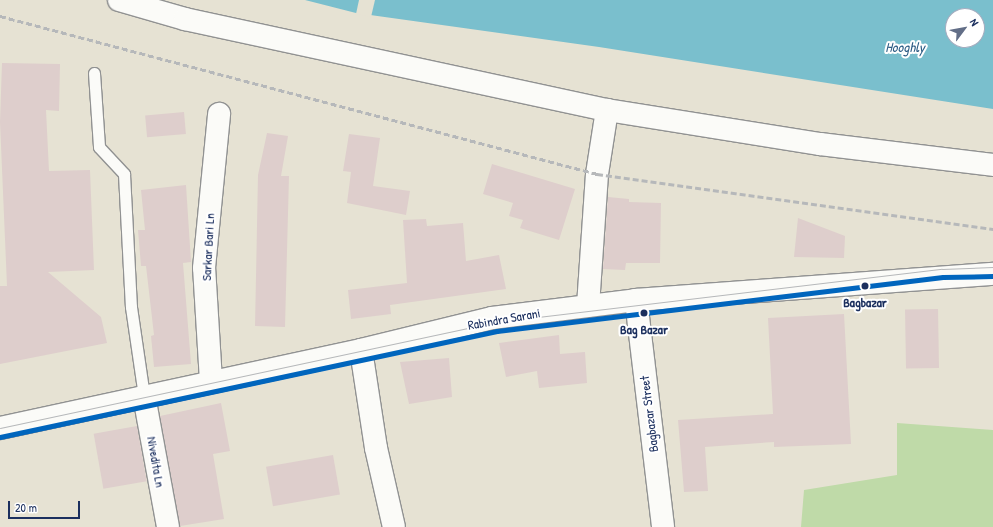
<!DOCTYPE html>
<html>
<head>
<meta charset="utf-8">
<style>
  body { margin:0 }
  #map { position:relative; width:993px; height:527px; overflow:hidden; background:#e6e2d3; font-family:"Patrick Hand",sans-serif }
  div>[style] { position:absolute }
  .green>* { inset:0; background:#bfdaa8 }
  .water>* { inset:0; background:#7abfcd }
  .pier>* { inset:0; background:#e6e2d3 }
  .building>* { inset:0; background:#dececc; transform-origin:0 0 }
  .roads { filter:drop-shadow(1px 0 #919292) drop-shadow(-1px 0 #919292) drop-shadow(0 1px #919292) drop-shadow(0 -1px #919292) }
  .service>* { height:11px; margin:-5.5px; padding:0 5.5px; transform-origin:5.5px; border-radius:5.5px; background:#fbfbf8 }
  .minor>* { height:22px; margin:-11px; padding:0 11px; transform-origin:11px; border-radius:11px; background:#fbfbf8 }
  .tertiary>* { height:22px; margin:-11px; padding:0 11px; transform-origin:11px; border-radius:11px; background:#fbfbf8 }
  .secondary>* { height:22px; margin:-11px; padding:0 11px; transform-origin:11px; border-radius:11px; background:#fbfbf8 }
  .tram>* { height:1px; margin:-0.5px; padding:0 0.5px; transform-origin:0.5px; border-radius:0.5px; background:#b6b8ba }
  .rail>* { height:3px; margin-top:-1.5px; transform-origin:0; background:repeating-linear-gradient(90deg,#b6b8ba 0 6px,transparent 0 9px) }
  .tram-1>* { height:5px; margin:-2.5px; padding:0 2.5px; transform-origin:2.5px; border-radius:2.5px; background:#0065bd }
  .dots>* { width:11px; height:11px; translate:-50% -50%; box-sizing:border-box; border:2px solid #fff; border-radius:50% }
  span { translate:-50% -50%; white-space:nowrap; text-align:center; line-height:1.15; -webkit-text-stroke:4px #fff; paint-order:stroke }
  .street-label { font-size:13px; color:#1b2f5e }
  .stop-label { font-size:13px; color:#1b2f5e; font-weight:700 }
  .water-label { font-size:14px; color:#2c5c84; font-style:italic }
  .north { position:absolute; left:945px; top:8px; width:40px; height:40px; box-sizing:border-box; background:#fff; border:1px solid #a4acbf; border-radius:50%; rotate:58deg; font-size:11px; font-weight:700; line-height:16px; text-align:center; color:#1b2f5e }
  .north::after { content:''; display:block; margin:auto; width:14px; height:18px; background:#626e87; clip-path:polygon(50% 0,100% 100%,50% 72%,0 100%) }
  .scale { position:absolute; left:8px; top:501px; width:72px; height:18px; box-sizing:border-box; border:2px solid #1b2f5e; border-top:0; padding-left:5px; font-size:12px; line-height:14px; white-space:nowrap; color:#1b2f5e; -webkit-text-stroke:3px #fff; paint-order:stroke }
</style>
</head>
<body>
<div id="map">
  <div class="green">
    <i style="clip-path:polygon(897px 423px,993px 430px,993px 527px,801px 527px,804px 490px,897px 475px)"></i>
  </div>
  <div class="water">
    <i style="clip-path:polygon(evenodd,305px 0,993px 0,993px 109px,599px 47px,356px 13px,305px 0,953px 16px,977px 16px,977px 40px,953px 40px,953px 16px)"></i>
  </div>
  <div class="pier">
    <i style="clip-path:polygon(359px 0,375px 0,371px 17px,356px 14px)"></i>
  </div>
  <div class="building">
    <i style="clip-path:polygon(2px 63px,60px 64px,59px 111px,46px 110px,49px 171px,90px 170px,94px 270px,48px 272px,101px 317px,107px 343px,0 364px,0 286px,7px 286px,0 122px)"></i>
    <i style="left:184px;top:112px;width:22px;height:39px;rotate:85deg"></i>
    <i style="clip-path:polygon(267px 133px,288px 136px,281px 176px,289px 176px,285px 327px,255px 326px,258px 175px)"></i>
    <i style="clip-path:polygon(349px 134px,380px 138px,373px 186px,410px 191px,406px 215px,347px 203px,351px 172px,343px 171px)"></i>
    <i style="clip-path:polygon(492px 164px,575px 189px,559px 240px,520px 228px,523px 220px,509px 216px,513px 203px,483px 194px)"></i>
    <i style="clip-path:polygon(186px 185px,191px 262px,183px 263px,191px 364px,154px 367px,151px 336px,154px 335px,146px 266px,141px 266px,138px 230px,145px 230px,141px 190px)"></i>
    <i style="clip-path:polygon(608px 197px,629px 199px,629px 202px,661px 203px,660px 263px,626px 263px,625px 270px,603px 269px)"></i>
    <i style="clip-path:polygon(798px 218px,845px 236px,844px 258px,794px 257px)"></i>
    <i style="clip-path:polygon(426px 219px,427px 226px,463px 223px,466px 261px,499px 255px,506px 289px,390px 305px,391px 314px,351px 319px,348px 290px,407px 283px,403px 220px)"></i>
    <i style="left:938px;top:309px;width:59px;height:33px;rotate:89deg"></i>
    <i style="clip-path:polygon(844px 314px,851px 444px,774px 447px,774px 442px,705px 447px,708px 491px,684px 492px,678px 420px,773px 414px,768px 318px)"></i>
    <i style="clip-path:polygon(559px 335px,560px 354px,585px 352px,587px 383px,539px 388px,537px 371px,506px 377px,499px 343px)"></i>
    <i style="clip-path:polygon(449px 358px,452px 397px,409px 404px,400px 362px)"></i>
    <i style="clip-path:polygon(221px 403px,230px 451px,213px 454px,224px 519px,180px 526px,160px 416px)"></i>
    <i style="left:137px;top:426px;width:56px;height:44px;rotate:80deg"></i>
    <i style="left:333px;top:455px;width:40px;height:68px;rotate:80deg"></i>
  </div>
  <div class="roads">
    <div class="service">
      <i style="left:94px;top:73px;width:74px;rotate:86.1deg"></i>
      <i style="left:99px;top:147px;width:37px;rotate:47deg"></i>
      <i style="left:124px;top:174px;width:133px;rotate:87deg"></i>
      <i style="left:131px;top:307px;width:90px;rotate:81.7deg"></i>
    </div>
    <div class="minor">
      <i style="left:119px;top:0;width:69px;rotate:16.1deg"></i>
      <i style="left:185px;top:19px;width:432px;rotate:12.2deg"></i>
      <i style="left:607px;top:110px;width:216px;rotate:9.1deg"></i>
      <i style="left:820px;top:144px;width:174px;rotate:6.9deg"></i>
      <i style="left:588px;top:306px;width:132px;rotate:-86.1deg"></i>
      <i style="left:597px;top:174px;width:65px;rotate:-81.1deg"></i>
      <i style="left:361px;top:350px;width:99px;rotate:81.3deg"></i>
      <i style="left:376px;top:448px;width:81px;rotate:77.2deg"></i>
      <i style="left:211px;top:381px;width:113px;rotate:-93.5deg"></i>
      <i style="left:204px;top:268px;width:155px;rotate:-84.4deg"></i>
      <i style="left:144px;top:396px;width:133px;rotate:79.6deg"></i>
    </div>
    <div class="tertiary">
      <i style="left:636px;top:300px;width:229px;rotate:83.2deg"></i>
    </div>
    <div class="secondary">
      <i style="left:0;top:428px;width:369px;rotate:-12.2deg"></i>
      <i style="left:361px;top:350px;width:135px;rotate:-13.7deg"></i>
      <i style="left:492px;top:318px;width:145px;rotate:-7.1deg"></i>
      <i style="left:636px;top:300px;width:358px;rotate:-4.2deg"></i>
    </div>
  </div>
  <div class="tram">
    <i style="left:0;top:428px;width:507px;rotate:-12.06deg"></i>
    <i style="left:496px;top:322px;width:449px;rotate:-6.8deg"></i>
    <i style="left:942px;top:269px;width:51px;rotate:-2.2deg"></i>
  </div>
  <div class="rail">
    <i style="left:0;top:16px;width:618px;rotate:14.82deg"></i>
    <i style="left:597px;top:174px;width:400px;rotate:7.9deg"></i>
  </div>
  <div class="tram-1">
    <i style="left:0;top:437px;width:508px;rotate:-12.04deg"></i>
    <i style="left:497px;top:331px;width:449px;rotate:-6.9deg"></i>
    <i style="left:943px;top:277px;width:50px;rotate:-1.1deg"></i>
  </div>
  <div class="dots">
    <i style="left:865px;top:286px;background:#1b2f5e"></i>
    <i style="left:644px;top:313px;background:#1b2f5e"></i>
  </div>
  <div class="street-label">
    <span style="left:208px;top:247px;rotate:-87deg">Sarkar Bari Ln</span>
    <span style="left:504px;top:319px;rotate:-10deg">Rabindra Sarani</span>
    <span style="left:649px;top:414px;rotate:-97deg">Bagbazar Street</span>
    <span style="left:156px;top:462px;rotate:80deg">Nivedita Ln</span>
  </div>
  <div class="stop-label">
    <span style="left:865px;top:302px">Bagbazar</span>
    <span style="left:644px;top:329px">Bag Bazar</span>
  </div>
  <div class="water-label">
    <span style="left:905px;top:47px">Hooghly</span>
  </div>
  <div class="north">N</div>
  <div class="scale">20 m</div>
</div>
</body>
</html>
